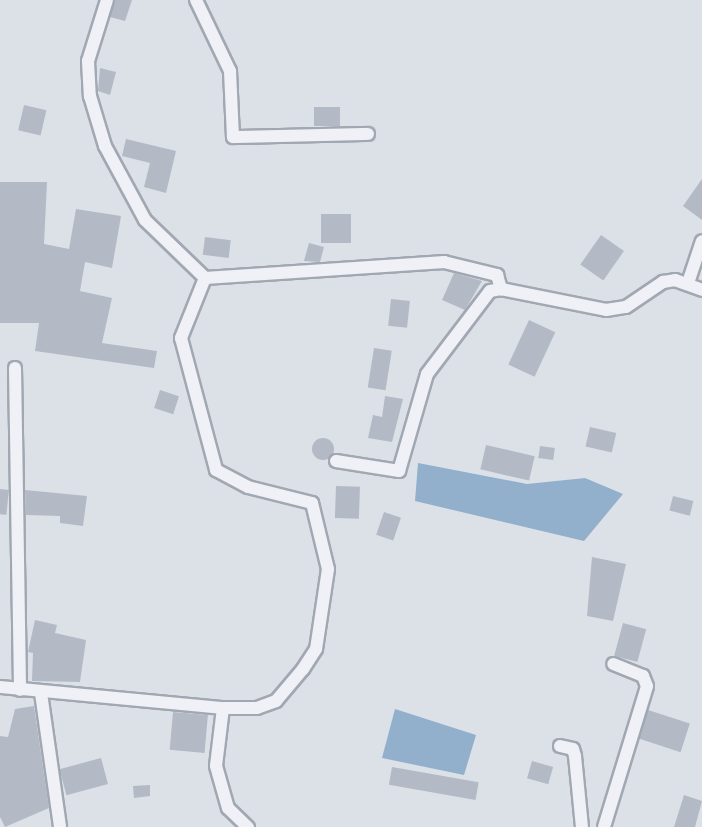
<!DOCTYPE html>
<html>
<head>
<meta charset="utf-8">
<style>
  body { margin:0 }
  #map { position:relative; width:702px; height:827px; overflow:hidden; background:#dce1e8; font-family:Ubuntu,sans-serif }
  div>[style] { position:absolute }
  .water>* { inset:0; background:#92afcc }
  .building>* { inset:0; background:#b3bac5; transform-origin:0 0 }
  .round { border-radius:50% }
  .roads { filter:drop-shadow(2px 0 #a1a8b2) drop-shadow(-2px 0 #a1a8b2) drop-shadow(0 2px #a1a8b2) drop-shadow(0 -2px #a1a8b2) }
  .minor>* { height:12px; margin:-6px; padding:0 6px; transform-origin:6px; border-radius:6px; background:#eff1f6 }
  span { translate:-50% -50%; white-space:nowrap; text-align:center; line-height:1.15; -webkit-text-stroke:5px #ebeff5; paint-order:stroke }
</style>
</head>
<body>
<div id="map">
  <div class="water">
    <i style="clip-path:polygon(418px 463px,527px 484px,585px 478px,623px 494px,584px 541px,415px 501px)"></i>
    <i style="clip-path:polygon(395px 709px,476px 735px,464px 775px,382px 758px)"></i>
  </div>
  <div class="building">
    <i style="clip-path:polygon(132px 0,125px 21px,110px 17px,115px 0)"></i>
    <i style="clip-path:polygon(100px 68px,116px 72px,110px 95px,98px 91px)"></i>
    <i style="left:24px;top:105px;width:23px;height:26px;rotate:13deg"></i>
    <i style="left:340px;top:107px;width:19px;height:26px;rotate:90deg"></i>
    <i style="clip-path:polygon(126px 139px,176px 151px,166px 193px,144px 187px,150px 163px,122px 156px)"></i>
    <i style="clip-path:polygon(702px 179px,702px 220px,683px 206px)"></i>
    <i style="clip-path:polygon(0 182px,47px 182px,44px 244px,69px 249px,76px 209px,121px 216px,112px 268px,85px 262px,80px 291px,112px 298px,102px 343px,157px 351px,154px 368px,35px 351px,39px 323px,0 323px)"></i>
    <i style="left:321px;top:214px;width:30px;height:29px"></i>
    <i style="left:601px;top:235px;width:28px;height:36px;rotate:35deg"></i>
    <i style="left:205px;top:237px;width:26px;height:18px;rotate:7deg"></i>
    <i style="clip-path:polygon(309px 243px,324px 247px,320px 262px,304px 261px)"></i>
    <i style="clip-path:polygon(454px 273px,482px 281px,465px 310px,442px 300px)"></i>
    <i style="left:391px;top:299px;width:19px;height:27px;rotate:6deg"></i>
    <i style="left:529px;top:320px;width:29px;height:49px;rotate:25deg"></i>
    <i style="left:374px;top:348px;width:18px;height:40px;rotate:9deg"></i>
    <i style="left:160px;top:390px;width:20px;height:19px;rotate:18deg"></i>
    <i style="clip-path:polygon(385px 396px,403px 399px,392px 442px,368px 438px,373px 415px,382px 417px)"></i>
    <i style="left:590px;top:427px;width:27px;height:20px;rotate:13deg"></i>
    <i class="round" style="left:312px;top:438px;width:22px;height:22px"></i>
    <i style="left:486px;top:445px;width:50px;height:25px;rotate:13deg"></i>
    <i style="left:540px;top:446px;width:15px;height:12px;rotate:8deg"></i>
    <i style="left:336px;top:486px;width:24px;height:32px;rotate:2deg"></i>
    <i style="left:0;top:489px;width:9px;height:25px;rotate:6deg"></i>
    <i style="clip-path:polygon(25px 490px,87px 496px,83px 526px,60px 523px,60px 516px,26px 515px)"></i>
    <i style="left:673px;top:496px;width:21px;height:15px;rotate:14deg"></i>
    <i style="left:384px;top:512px;width:18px;height:24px;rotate:19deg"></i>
    <i style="clip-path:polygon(592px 557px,626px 564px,613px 621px,587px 616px)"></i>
    <i style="clip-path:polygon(35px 620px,57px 625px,55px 633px,86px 640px,80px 682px,32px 681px,33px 653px,28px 652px)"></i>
    <i style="left:623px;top:623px;width:24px;height:34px;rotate:15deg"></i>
    <i style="clip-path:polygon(34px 706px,49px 808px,5px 827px,0 817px,0 736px,8px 737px,15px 709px)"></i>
    <i style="left:648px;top:710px;width:44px;height:30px;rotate:18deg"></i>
    <i style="left:173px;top:712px;width:35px;height:38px;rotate:5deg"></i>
    <i style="left:101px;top:758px;width:27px;height:43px;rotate:75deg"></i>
    <i style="left:532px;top:761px;width:22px;height:18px;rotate:16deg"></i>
    <i style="left:392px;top:767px;width:88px;height:18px;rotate:10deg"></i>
    <i style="clip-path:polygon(150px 785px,150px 796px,134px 798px,133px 786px)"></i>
    <i style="clip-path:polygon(684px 795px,702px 801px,695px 827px,674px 827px)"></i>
  </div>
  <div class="roads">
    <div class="minor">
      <i style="left:107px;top:0;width:64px;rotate:107.3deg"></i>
      <i style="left:88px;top:61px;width:35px;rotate:87deg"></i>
      <i style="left:90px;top:96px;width:52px;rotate:73.3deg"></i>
      <i style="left:105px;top:146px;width:84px;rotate:61.6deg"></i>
      <i style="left:145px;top:220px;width:83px;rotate:44deg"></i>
      <i style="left:196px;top:0;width:79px;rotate:64.4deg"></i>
      <i style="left:230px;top:71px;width:66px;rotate:87.4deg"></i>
      <i style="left:233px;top:137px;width:135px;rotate:-1.3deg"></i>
      <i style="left:205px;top:278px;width:65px;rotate:111.8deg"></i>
      <i style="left:181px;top:338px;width:137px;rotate:75.1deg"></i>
      <i style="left:216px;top:470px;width:36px;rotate:28deg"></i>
      <i style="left:248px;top:487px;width:66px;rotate:14deg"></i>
      <i style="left:312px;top:503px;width:68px;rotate:76.4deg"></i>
      <i style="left:328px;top:569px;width:81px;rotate:98.5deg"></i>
      <i style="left:316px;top:649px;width:24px;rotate:123deg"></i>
      <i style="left:303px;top:669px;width:42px;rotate:130.2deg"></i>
      <i style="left:276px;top:701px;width:20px;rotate:160deg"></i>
      <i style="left:257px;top:708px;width:34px;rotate:180deg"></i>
      <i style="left:205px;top:278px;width:240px;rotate:-3.8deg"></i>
      <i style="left:444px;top:262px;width:55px;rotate:13.8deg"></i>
      <i style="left:497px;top:275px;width:15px;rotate:74deg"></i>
      <i style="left:501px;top:289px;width:107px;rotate:11.3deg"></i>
      <i style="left:606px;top:310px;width:20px;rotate:-9deg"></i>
      <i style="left:626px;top:307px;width:45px;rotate:-34deg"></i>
      <i style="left:663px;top:282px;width:12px;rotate:-9deg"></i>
      <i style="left:675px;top:280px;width:29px;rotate:20deg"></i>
      <i style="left:688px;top:283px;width:44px;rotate:-71.6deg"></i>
      <i style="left:15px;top:368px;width:322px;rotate:89.1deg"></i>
      <i style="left:336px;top:461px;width:64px;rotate:9deg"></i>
      <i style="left:399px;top:471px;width:101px;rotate:-73.9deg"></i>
      <i style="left:427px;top:374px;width:104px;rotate:-52.8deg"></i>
      <i style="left:490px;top:291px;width:11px;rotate:-10deg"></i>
      <i style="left:0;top:687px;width:224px;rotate:5.4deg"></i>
      <i style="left:223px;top:708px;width:58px;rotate:96.9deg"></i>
      <i style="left:216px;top:766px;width:44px;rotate:74.1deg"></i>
      <i style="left:228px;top:808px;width:28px;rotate:44deg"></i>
      <i style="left:41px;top:693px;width:135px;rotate:81.9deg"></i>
      <i style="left:560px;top:746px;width:13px;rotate:13deg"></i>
      <i style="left:573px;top:749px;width:7px;rotate:74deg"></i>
      <i style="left:575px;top:756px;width:71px;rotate:84.4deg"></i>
      <i style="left:604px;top:827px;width:147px;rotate:-73deg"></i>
      <i style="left:647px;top:686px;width:11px;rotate:-112deg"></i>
      <i style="left:643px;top:676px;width:32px;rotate:-158deg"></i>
    </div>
  </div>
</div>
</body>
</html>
